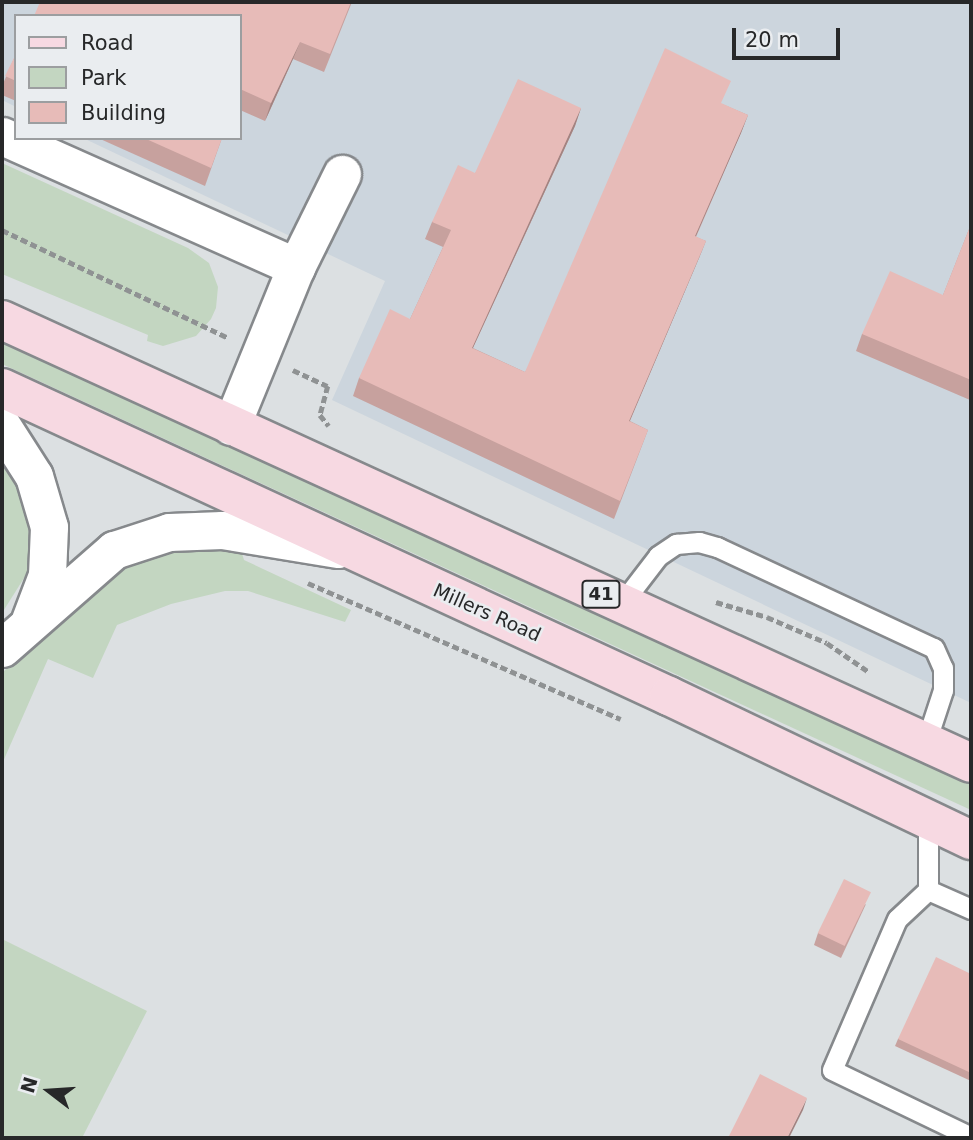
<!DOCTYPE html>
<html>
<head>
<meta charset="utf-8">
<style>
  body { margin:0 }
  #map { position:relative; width:973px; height:1140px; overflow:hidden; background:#dce0e2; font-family:"DejaVu Sans",sans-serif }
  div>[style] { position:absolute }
  .built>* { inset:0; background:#ccd5dd }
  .green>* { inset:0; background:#c3d6c1 }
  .path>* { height:4.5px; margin-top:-2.25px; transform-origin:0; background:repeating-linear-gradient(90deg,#8f9293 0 7px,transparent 0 10.5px) }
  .roads { filter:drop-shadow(2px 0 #86898c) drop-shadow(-2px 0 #86898c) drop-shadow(0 2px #86898c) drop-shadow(0 -2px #86898c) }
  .lane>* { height:19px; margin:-9.5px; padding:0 9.5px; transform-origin:9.5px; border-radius:9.5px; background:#fff }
  .street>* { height:37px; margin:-18.5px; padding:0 18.5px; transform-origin:18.5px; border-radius:18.5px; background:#fff }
  .primary>* { height:38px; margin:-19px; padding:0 19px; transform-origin:19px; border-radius:19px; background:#f7d9e2 }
  .wall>* { inset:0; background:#c7a19e }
  .shaded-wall>* { inset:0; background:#a28381 }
  .building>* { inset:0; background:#e7bbb8; transform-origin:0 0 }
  span { translate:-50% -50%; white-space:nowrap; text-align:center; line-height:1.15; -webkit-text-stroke:5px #eaedf0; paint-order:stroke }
  .shield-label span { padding:2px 5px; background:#eaedf0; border:2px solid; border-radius:5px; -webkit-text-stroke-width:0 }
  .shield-label { font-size:18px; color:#272829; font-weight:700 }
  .street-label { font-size:19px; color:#272829 }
  .frame { position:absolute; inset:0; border:4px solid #272829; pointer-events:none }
  .legend { position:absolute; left:14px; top:14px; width:228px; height:126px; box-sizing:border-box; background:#eaedf0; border:2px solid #9c9ea0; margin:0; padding:9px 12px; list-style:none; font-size:21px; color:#272829 }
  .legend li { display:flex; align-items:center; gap:14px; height:35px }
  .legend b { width:35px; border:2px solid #9c9ea0 }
  .north { position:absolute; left:14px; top:1056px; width:70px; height:70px; -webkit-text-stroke:5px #eaedf0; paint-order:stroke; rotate:287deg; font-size:19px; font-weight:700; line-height:28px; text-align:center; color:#272829 }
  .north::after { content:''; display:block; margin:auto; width:24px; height:32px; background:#272829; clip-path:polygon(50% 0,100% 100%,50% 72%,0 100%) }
  .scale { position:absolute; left:732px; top:28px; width:108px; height:32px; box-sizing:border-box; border:4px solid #272829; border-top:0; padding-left:9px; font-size:21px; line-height:24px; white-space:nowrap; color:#272829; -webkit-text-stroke:5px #eaedf0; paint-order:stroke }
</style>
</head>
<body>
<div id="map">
  <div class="built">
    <i style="clip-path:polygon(2px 2px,971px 2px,971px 703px,332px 400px,385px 281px,83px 138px,240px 138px,240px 16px,16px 16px,16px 107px,2px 100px)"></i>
  </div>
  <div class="green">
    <i style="clip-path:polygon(2px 163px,188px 248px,209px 263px,218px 287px,216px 308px,211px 319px,196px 336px,163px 346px,147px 341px,148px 335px,2px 274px)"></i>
    <i style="clip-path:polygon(2px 343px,971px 784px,971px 810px,2px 364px)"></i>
    <i style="clip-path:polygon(2px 449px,37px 522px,31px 567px,2px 613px)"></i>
    <i style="clip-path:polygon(170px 543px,239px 544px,244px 560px,351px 610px,345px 622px,248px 591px,225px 591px,171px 604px,117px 625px,93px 678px,48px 659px,2px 764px,2px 673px,79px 599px,120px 565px)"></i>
    <i style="clip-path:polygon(2px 939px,147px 1011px,82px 1138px,2px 1138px)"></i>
  </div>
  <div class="path">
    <i style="left:2px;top:230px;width:250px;rotate:25.5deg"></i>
    <i style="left:293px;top:370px;width:38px;rotate:25deg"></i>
    <i style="left:328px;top:386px;width:30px;rotate:105deg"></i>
    <i style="left:320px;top:415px;width:14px;rotate:51deg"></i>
    <i style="left:308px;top:583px;width:341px;rotate:23.5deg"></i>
    <i style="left:716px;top:602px;width:53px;rotate:16.4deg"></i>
    <i style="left:767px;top:617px;width:65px;rotate:23.4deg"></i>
    <i style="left:827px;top:643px;width:51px;rotate:34.6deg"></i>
  </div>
  <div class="roads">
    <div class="lane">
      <i style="left:622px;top:603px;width:59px;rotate:-52.5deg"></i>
      <i style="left:658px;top:556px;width:22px;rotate:-34deg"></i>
      <i style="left:676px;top:544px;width:23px;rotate:-5deg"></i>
      <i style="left:699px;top:542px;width:19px;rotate:16deg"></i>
      <i style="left:717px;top:547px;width:239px;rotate:25deg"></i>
      <i style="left:934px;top:648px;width:22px;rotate:66deg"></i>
      <i style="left:943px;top:668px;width:22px;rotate:90deg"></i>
      <i style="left:943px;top:690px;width:55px;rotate:108.1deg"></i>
      <i style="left:928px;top:819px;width:71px;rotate:90deg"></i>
      <i style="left:928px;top:890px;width:42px;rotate:136.9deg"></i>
      <i style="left:897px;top:919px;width:164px;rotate:113.3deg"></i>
      <i style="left:832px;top:1070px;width:154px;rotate:25.7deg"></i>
      <i style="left:928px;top:890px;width:47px;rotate:23.8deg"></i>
    </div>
    <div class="street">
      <i style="left:2px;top:136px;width:322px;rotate:24deg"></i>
      <i style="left:2px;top:426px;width:59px;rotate:57.4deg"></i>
      <i style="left:34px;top:476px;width:53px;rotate:73.6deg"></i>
      <i style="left:49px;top:527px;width:48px;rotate:92.4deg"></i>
      <i style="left:47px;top:575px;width:48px;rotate:110.7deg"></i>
      <i style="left:231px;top:426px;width:172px;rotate:-67.8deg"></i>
      <i style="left:296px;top:267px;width:104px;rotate:-63.7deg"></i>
      <i style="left:2px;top:648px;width:149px;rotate:-41.2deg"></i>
      <i style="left:114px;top:550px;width:58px;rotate:-18.1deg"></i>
      <i style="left:169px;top:532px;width:53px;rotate:-2.2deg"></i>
      <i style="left:222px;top:530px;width:117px;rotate:9.4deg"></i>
    </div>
    <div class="primary">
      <i style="left:2px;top:320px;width:1065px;rotate:24.57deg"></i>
      <i style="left:2px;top:388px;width:735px;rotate:24.79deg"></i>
      <i style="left:669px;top:696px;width:335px;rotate:25.5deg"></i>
    </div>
  </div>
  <div class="wall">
    <i style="clip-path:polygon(40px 2px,352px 2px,324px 72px,293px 59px,265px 121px,240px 110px,240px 16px)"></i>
    <i style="clip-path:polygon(16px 54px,16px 101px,2px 95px,2px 86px)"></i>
    <i style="clip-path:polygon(722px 104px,748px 115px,741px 133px,696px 237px,706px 241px,699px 258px,630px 421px,648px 430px,614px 519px,353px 396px,359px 378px,410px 319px,443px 247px,425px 239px,432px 222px,475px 173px,581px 108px,575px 126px,473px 348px,525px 372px)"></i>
    <i style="clip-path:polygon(98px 138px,222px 138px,205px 186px)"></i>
    <i style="clip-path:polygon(971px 224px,971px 397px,970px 400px,856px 351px,862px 334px,943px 295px)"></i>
    <i style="clip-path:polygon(866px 904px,841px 958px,814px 945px,818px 933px)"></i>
    <i style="clip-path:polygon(971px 974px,971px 1081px,895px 1046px,898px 1039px)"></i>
  </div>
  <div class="shaded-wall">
    <i style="clip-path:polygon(300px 42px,293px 59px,265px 121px,271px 103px)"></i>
    <i style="clip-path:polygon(581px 108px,575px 126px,465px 365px,472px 348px)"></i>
    <i style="clip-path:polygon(748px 115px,741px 133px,688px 254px,695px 236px)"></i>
    <i style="clip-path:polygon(706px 241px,699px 258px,622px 439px,629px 421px)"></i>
    <i style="clip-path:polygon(807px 1098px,803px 1110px,789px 1138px,787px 1138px)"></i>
  </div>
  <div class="building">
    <i style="clip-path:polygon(40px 2px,351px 2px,330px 54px,300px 42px,271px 103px,240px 89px,240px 16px,34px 16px)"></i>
    <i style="clip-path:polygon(665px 48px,731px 81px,721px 103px,748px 115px,695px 236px,706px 241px,629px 421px,648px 430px,620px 501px,359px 378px,390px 309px,410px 319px,451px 230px,432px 222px,458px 165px,475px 173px,518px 79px,581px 108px,472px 348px,525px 372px)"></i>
    <i style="clip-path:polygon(16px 54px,16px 81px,5px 76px)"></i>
    <i style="clip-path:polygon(144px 138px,222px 138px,211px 168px)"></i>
    <i style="clip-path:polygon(971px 224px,971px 380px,862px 334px,890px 271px,943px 295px)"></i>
    <i style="left:844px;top:879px;width:30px;height:60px;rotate:26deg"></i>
    <i style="clip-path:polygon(936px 957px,971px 974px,971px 1073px,898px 1039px)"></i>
    <i style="clip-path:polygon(760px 1074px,807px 1098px,787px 1138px,728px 1138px)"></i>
  </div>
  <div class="shield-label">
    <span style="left:601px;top:594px">41</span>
  </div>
  <div class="street-label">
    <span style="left:487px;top:613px;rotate:24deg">Millers Road</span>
  </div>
  <div class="frame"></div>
  <ul class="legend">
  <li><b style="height:9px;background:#f7d9e2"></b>Road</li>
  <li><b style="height:19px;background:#c3d6c1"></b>Park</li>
  <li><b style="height:19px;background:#e7bbb8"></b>Building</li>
  </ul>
  <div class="north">N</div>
  <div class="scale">20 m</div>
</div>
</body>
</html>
